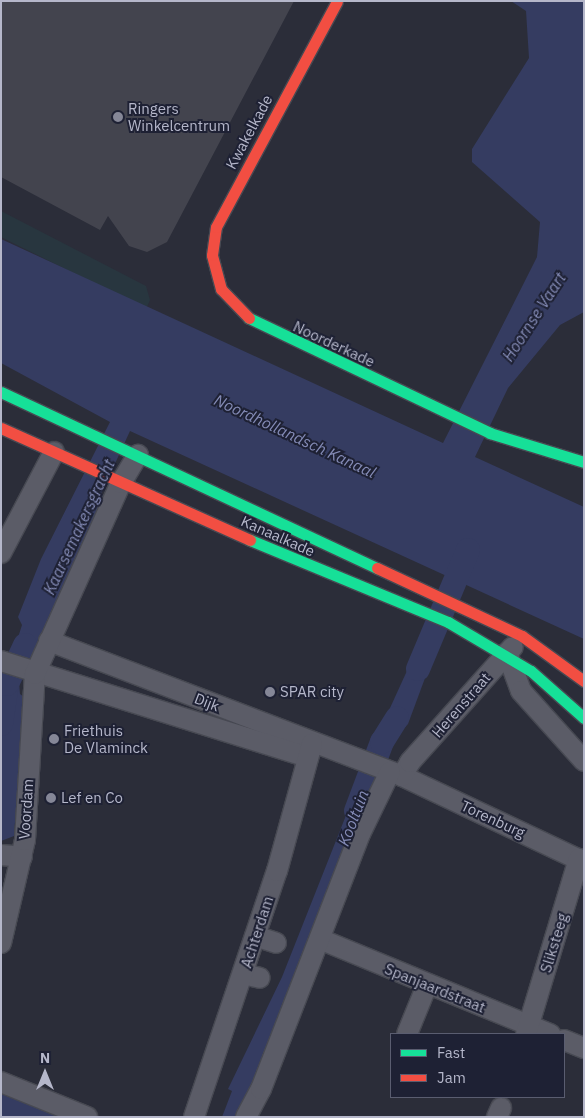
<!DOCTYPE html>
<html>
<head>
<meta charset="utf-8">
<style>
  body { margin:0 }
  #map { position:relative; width:585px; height:1118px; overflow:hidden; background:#2b2d39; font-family:"IBM Plex Sans",sans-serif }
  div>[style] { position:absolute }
  .green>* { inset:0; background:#28363f }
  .water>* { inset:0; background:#353c61 }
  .canal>* { height:24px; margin:-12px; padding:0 12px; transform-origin:12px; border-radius:12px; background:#353c61 }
  .building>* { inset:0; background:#43444e }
  .roads { filter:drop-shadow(1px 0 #474952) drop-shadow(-1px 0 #474952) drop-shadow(0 1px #474952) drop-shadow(0 -1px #474952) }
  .street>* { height:20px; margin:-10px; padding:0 10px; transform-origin:10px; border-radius:10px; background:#5b5c67 }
  .fast>* { height:11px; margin:-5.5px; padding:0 5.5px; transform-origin:5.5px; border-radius:5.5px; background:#16e098 }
  .jam>* { height:11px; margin:-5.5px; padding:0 5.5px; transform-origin:5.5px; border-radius:5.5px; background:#f24e42 }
  .dots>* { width:14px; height:14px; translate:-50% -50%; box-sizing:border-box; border:2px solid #1e2134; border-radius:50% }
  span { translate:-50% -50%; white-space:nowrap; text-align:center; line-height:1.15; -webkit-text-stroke:4px #1e2134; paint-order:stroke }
  .poi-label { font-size:15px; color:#b5b7ca }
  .left { translate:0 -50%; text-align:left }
  .street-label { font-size:15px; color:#b5b7ca }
  .water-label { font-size:16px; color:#848bb6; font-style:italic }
  .frame { position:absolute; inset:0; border:2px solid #b5b7ca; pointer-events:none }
  .legend { position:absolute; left:390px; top:1033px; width:175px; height:65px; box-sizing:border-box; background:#1e2134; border:1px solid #5a5d70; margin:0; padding:6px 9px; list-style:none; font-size:15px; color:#b5b7ca }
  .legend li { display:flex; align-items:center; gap:10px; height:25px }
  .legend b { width:25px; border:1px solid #5a5d70 }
  .north { position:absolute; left:20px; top:1048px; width:50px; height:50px; -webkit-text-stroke:4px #1e2134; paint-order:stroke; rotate:0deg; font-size:14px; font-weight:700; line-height:20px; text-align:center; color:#b5b7ca }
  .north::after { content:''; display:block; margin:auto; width:18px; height:22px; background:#b5b7ca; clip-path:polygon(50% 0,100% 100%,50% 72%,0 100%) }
</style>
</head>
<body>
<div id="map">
  <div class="green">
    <i style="clip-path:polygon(1px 211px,146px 286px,150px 300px,146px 309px,1px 237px)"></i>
  </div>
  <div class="water">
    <i style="clip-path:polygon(511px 1px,584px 1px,584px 312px,560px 325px,508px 388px,475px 457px,584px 507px,584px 639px,130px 431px,101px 494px,105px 498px,31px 658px,13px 653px,22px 625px,18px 617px,41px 559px,110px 422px,1px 363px,1px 239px,443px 443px,537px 257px,540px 222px,472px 162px,472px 149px,529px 58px,526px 11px)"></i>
    <i style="clip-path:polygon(422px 638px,438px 643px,408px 724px,385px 748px,374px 743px)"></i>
    <i style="clip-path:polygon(5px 675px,19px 682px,20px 694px,24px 697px,14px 836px,1px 841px,1px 676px)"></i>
    <i style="clip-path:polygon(360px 780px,371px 783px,371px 787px,315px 938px,239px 1117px,222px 1117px,232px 1091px,228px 1089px,282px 977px)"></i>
    <i style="clip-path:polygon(1px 1094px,60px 1117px,1px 1117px)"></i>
  </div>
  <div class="canal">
    <i style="left:418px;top:669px;width:129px;rotate:-67.2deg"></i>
    <i style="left:1px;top:724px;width:40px;rotate:-81.5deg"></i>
    <i style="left:7px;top:684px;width:43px;rotate:-65.2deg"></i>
    <i style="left:356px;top:811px;width:74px;rotate:-69.4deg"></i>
    <i style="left:382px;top:742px;width:28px;rotate:-58deg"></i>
  </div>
  <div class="building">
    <i style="clip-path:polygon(1px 1px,294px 1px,167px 242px,147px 252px,129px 246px,108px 216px,100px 230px,1px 177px)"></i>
  </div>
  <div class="roads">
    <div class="street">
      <i style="left:1px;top:553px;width:114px;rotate:-62.3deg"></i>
      <i style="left:49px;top:641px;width:378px;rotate:20.9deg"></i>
      <i style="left:402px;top:776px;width:201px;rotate:25.3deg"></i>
      <i style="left:507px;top:653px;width:40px;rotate:69.8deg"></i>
      <i style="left:521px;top:691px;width:94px;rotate:48deg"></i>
      <i style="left:1px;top:661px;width:322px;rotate:17.4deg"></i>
      <i style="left:402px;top:776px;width:16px;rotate:-60deg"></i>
      <i style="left:410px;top:762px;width:154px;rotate:-48.2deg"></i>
      <i style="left:1px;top:855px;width:21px;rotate:5deg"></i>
      <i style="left:255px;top:936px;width:22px;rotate:18deg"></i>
      <i style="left:322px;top:940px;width:247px;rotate:22.4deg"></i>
      <i style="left:1px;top:943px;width:106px;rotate:-76.9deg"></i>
      <i style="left:25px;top:840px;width:166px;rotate:-86.6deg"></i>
      <i style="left:35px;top:674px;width:209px;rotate:-65.8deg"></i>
      <i style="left:121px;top:483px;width:33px;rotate:-59deg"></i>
      <i style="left:243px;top:974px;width:17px;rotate:13deg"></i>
      <i style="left:407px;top:1034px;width:53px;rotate:-67.8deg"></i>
      <i style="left:526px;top:1034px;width:183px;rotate:-73.2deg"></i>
      <i style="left:564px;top:1040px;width:22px;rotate:22deg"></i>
      <i style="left:1px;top:1082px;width:93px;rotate:22.1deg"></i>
      <i style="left:194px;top:1117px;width:260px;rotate:-71.4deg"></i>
      <i style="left:277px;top:871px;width:132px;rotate:-74.6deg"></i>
      <i style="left:246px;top:1117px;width:32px;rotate:-62deg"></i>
      <i style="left:261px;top:1089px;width:274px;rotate:-68.8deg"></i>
      <i style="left:360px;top:834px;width:69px;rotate:-64.2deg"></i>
      <i style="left:497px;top:1117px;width:10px;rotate:-66deg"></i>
    </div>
    <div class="fast">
      <i style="left:249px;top:318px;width:267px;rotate:25.5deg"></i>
      <i style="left:490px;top:433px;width:98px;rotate:17.1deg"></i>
      <i style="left:1px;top:392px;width:415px;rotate:25.1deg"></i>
      <i style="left:250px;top:540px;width:214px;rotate:22.5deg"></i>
      <i style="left:448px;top:622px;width:96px;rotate:30.6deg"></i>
      <i style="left:531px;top:671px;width:71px;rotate:41.6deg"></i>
    </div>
    <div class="jam">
      <i style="left:249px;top:318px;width:40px;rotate:-134deg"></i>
      <i style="left:221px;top:289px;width:35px;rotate:-105deg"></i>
      <i style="left:212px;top:255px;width:28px;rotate:-82deg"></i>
      <i style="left:216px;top:227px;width:256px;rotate:-61.8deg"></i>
      <i style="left:1px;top:428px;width:273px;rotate:24.2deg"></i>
      <i style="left:377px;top:568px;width:160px;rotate:25.1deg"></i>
      <i style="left:522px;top:636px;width:77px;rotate:36deg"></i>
    </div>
  </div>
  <div class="dots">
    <i style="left:118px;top:117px;background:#858797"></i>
    <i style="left:270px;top:692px;background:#858797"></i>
    <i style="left:54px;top:739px;background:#858797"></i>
    <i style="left:51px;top:798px;background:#858797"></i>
  </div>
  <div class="poi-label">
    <span class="left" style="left:128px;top:117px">Ringers<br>Winkelcentrum</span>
    <span class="left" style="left:280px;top:692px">SPAR city</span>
    <span class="left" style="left:64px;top:739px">Friethuis<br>De Vlaminck</span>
    <span class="left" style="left:61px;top:798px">Lef en Co</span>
  </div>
  <div class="street-label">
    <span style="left:249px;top:132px;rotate:-62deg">Kwakelkade</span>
    <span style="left:334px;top:344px;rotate:25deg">Noorderkade</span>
    <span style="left:278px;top:536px;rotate:24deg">Kanaalkade</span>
    <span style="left:207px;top:702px;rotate:21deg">Dijk</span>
    <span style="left:461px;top:705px;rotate:-49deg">Herenstraat</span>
    <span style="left:26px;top:809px;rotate:-86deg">Voordam</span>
    <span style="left:493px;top:819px;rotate:25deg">Torenburg</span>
    <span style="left:257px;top:932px;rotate:-72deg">Achterdam</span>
    <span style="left:554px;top:943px;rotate:-73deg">Sliksteeg</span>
    <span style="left:435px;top:988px;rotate:22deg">Spanjaardstraat</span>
  </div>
  <div class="water-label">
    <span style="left:534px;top:317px;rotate:-57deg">Hoornse Vaart</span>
    <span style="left:295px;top:436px;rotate:25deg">Noordhollandsch Kanaal</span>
    <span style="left:79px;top:527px;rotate:-65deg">Kaarsemakersgracht</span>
    <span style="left:353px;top:818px;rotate:-69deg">Kooltuin</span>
  </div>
  <div class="frame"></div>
  <ul class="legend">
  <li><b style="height:6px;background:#16e098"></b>Fast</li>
  <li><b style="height:6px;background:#f24e42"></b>Jam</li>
  </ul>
  <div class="north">N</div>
</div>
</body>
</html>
